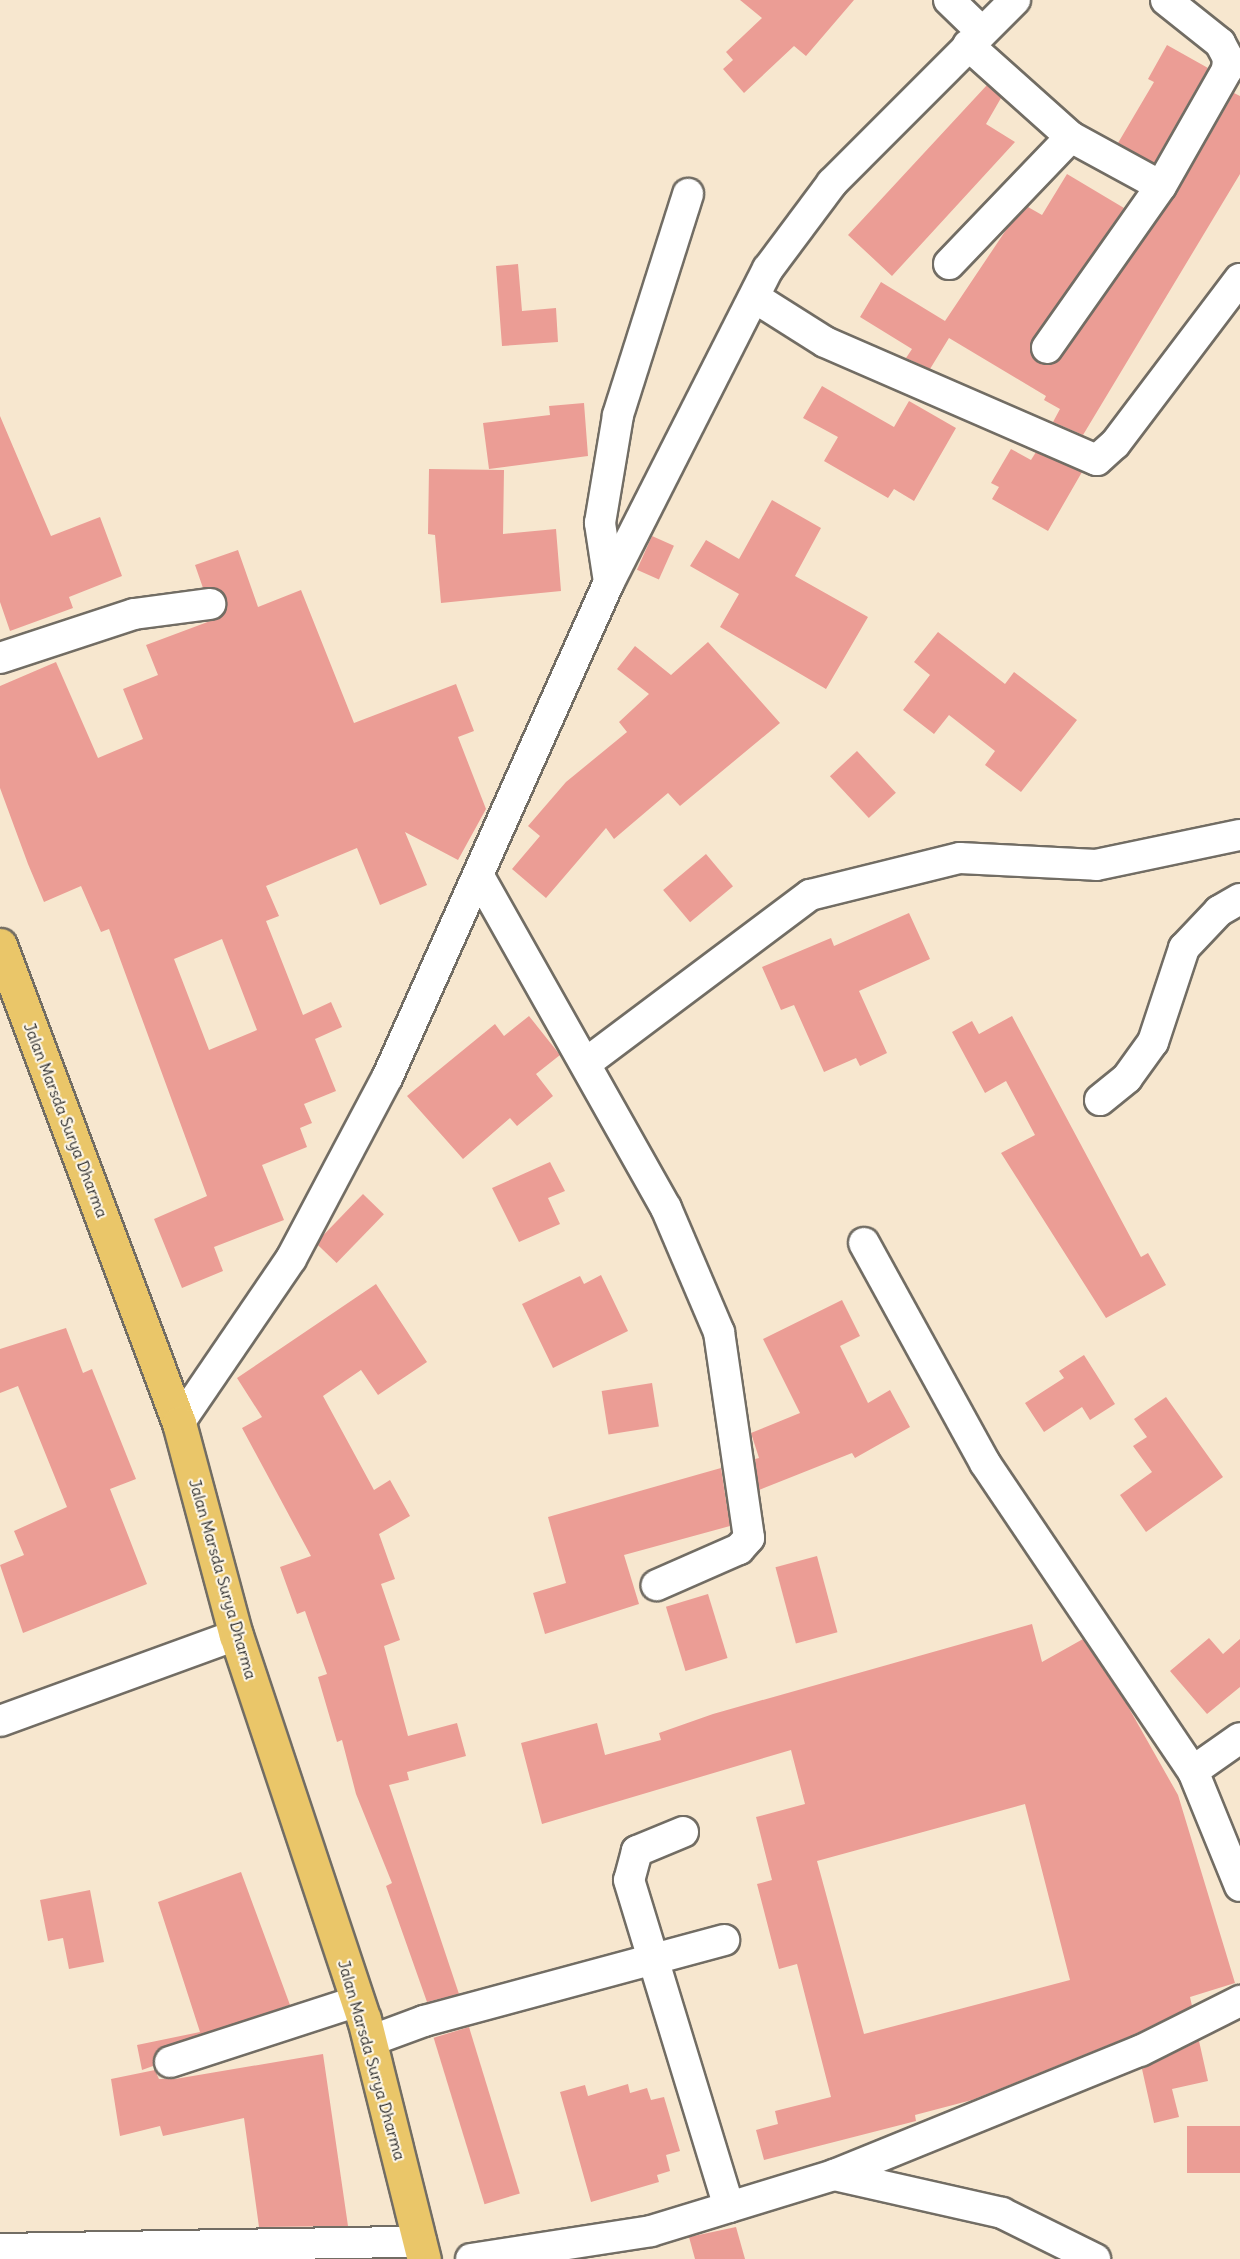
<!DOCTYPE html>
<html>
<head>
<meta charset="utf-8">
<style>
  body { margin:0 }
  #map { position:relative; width:1240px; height:2259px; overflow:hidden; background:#f7e7cf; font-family:Delius,sans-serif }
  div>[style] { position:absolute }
  .building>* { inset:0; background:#eb9d95; transform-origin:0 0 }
  .roads { filter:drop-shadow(2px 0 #726d64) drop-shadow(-2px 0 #726d64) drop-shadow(0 2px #726d64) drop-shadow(0 -2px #726d64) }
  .minor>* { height:30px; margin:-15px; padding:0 15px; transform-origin:15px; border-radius:15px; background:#fff }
  .highway>* { height:33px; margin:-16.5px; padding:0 16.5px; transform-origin:16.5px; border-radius:16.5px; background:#eac669 }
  span { translate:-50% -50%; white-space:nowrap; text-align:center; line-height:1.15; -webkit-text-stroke:4.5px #fcf5e5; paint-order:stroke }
  .street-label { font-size:16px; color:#2b2b2b }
</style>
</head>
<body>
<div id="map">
  <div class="building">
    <i style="clip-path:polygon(740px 0,854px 0,806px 56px,794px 46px,744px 93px,723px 69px,733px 60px,726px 52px,762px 18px)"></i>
    <i style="clip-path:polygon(1167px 45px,1208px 68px,1154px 163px,1118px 143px,1154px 82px,1148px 79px)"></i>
    <i style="clip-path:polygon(987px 85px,1001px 98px,986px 124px,1015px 142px,892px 276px,848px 235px)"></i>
    <i style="clip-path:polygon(1234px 93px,1240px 96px,1240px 174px,1083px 435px,1053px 422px,1060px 409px,1044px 400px,1046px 396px,949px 338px,930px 369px,906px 358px,912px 349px,860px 317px,881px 282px,945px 321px,1008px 227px,1028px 207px,1042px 215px,1067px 174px,1124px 208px,1033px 339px,1037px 362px,1055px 363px,1175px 196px)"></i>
    <i style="clip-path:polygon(518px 264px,522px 311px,556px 308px,558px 342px,502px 346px,496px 266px)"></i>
    <i style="clip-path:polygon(822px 386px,894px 427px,909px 401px,956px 428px,914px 501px,894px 489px,888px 498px,824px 461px,838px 437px,803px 418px)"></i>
    <i style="clip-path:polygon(584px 403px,588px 456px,489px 469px,483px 423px,550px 415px,549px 406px)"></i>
    <i style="clip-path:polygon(0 416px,51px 536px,100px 517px,122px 576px,69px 597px,73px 608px,10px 631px,0 602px)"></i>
    <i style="clip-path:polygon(1011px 449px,1031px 460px,1036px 452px,1082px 472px,1048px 531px,992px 499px,999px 487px,991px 483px)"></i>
    <i style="clip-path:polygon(429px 469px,504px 470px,503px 534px,556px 529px,561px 591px,441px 603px,435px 535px,428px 534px)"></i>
    <i style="clip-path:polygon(772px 500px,821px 528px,795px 576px,868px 617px,826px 689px,720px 627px,739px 594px,690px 566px,706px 540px,739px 559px)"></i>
    <i style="left:652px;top:536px;width:24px;height:37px;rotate:24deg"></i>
    <i style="clip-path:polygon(evenodd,238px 550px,258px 607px,301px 590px,354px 723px,456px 684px,474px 731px,458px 737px,486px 809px,458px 860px,405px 832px,427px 885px,380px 905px,357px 848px,266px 886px,279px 916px,266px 921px,303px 1015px,331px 1002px,342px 1027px,315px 1039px,336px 1091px,304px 1104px,312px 1123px,300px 1128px,307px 1147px,262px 1165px,284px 1220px,214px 1247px,223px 1271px,182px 1288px,154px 1219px,207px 1196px,109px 929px,101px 932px,81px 886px,44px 902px,28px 864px,0 788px,0 686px,56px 662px,98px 758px,143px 739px,123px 689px,158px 675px,146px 645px,221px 617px,224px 594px,203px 588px,195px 565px,238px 550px,222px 939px,257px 1030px,209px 1050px,174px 959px,222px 939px)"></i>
    <i style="clip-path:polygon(938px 632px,1005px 684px,1014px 672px,1077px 720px,1021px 792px,985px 765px,995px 751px,949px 715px,934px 734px,903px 710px,930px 675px,914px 662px)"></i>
    <i style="clip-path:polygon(708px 642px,780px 723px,680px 806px,668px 793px,614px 839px,606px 828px,546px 898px,512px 869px,540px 836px,528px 826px,566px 782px,627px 732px,619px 722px,649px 694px,617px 669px,635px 646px,671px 675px)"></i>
    <i style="left:857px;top:751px;width:57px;height:37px;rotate:47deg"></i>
    <i style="left:706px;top:854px;width:42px;height:56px;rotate:50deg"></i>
    <i style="clip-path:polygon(909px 913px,930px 959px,859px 991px,887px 1053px,860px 1066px,856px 1058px,824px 1072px,794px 1005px,781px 1010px,762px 967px,831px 938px,834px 946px)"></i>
    <i style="clip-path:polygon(529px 1016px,560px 1055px,536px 1074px,553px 1096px,517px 1126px,510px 1118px,463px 1159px,407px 1096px,495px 1024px,504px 1036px)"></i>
    <i style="clip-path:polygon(1012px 1016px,1141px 1257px,1148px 1253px,1166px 1285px,1106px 1318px,1001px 1153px,1035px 1135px,1006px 1081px,985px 1093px,952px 1032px,972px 1021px,979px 1034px)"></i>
    <i style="clip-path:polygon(550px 1162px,565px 1191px,548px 1198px,560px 1224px,519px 1242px,492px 1188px)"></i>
    <i style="left:363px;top:1194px;width:29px;height:68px;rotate:44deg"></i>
    <i style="clip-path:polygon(601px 1275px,628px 1331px,553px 1368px,522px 1304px,580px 1276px,584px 1284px)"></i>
    <i style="clip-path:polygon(376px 1284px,427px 1362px,378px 1395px,361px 1370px,323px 1396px,374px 1490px,390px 1480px,410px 1516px,379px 1534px,395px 1579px,381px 1584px,400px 1640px,384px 1646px,408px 1736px,457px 1723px,466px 1756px,407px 1772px,409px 1780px,389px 1785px,459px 1994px,427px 2002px,386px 1886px,392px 1883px,356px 1794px,342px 1740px,337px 1742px,318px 1677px,327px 1674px,305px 1611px,297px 1614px,280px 1567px,311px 1556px,242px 1428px,262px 1417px,237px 1378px)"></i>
    <i style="clip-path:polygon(842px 1300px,860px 1336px,840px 1346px,868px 1403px,890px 1390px,910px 1427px,855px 1458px,852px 1453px,759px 1490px,755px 1459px,759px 1458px,751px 1433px,800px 1413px,763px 1339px)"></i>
    <i style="clip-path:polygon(66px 1328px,83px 1373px,92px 1369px,136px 1479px,110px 1489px,147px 1584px,23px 1633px,0 1565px,24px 1555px,14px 1531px,67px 1507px,18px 1386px,0 1393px,0 1349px)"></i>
    <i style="clip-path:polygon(1084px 1355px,1115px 1404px,1090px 1420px,1082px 1407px,1044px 1432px,1025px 1403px,1064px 1378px,1059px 1371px)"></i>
    <i style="left:652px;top:1383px;width:44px;height:51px;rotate:81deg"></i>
    <i style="clip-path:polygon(1166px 1397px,1223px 1477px,1146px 1532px,1120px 1495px,1152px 1472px,1133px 1446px,1147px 1437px,1134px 1419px)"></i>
    <i style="clip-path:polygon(721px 1468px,730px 1526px,624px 1555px,639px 1604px,545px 1634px,533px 1593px,566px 1583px,548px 1517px)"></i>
    <i style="left:817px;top:1556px;width:79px;height:43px;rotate:75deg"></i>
    <i style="left:708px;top:1594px;width:67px;height:44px;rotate:73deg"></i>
    <i style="clip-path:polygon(evenodd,1032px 1624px,1042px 1662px,1083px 1639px,1126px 1703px,1178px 1795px,1235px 1983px,1190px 1997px,1192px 2006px,1133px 2035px,972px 2100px,915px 2115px,916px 2121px,764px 2160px,756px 2130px,778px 2124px,775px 2111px,831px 2097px,797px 1964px,779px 1969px,757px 1884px,772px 1880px,756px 1817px,805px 1804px,791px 1750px,542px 1824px,521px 1743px,597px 1723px,605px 1755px,661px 1740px,659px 1733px,713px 1714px,1032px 1624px,1025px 1804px,1070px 1980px,864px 2034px,817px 1861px,1025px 1804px)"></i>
    <i style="clip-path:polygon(1209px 1638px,1223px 1654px,1240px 1639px,1240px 1687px,1207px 1714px,1170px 1671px)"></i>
    <i style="clip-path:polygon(241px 1872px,290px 2005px,165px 2046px,157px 2051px,153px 2066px,142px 2070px,137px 2045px,200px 2032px,158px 1902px)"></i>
    <i style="clip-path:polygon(90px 1890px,104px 1962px,69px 1969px,63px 1938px,48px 1941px,40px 1900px)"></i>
    <i style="left:469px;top:2027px;width:174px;height:37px;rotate:73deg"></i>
    <i style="clip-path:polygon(1199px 2041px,1208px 2081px,1172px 2089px,1179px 2117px,1154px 2123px,1142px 2069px)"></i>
    <i style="clip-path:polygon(323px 2054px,348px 2226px,259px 2227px,244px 2118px,163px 2136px,160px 2126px,120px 2136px,111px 2079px,155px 2070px,159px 2079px,175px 2079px)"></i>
    <i style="clip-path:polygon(628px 2084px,630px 2093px,647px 2088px,651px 2100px,664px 2097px,680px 2151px,666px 2155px,670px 2171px,657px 2175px,659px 2182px,591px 2202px,560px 2092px,585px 2085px,588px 2096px)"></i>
    <i style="left:1240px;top:2126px;width:47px;height:53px;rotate:90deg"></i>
    <i style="clip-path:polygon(736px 2227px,745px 2259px,695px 2259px,689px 2237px)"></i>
  </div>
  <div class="roads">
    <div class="minor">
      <i style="left:949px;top:0;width:46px;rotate:44.1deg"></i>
      <i style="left:968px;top:45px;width:138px;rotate:41.8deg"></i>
      <i style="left:1071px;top:137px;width:102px;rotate:28.6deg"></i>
      <i style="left:949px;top:264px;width:176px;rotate:-46.2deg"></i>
      <i style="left:757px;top:299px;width:80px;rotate:32.3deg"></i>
      <i style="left:825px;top:342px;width:296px;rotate:23.5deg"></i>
      <i style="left:1097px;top:460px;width:24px;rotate:-42deg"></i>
      <i style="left:1115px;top:444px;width:207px;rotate:-52.9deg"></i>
      <i style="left:1047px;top:348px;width:198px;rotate:-54.9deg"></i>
      <i style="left:1161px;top:186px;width:133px;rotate:-60.4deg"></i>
      <i style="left:1227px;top:70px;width:12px;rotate:-85deg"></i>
      <i style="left:1228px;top:58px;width:17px;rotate:-118deg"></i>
      <i style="left:1220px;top:43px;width:69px;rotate:-141.5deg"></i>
      <i style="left:609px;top:582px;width:60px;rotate:-98.7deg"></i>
      <i style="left:600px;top:523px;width:109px;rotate:-80.5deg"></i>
      <i style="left:618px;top:415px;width:232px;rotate:-72.4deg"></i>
      <i style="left:0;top:658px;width:141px;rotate:-18.2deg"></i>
      <i style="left:134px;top:614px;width:77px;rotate:-7.5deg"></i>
      <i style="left:480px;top:878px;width:379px;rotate:60.6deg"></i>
      <i style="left:666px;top:1208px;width:135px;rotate:66.9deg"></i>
      <i style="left:719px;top:1332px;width:208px;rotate:81.7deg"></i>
      <i style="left:749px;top:1538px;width:15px;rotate:132deg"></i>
      <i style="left:739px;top:1549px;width:90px;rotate:156.3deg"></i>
      <i style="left:586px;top:1063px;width:280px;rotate:-36.9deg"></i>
      <i style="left:810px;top:895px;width:154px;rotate:-13.9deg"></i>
      <i style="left:960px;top:858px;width:136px;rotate:2.9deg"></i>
      <i style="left:1096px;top:865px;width:147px;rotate:-11.8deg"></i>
      <i style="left:1100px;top:1100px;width:35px;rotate:-39deg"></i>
      <i style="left:1127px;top:1078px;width:44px;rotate:-54.2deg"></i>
      <i style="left:1153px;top:1042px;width:99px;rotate:-71.7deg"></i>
      <i style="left:1184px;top:948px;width:51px;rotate:-46.6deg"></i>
      <i style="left:1219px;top:911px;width:24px;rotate:-30deg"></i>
      <i style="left:864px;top:1243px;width:251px;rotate:61.2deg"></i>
      <i style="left:985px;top:1463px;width:372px;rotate:56deg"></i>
      <i style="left:1193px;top:1771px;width:124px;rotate:67.8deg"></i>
      <i style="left:179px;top:1423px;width:199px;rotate:-55.7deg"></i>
      <i style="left:291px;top:1259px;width:205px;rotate:-62.1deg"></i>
      <i style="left:387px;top:1078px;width:543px;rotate:-65.89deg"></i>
      <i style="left:609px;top:582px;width:351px;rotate:-63.1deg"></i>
      <i style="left:768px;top:269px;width:107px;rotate:-53.3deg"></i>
      <i style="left:832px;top:183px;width:259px;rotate:-45deg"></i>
      <i style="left:0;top:1721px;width:251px;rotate:-20deg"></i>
      <i style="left:1193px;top:1771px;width:57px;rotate:-35.1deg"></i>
      <i style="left:683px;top:1832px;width:50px;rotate:157.6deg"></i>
      <i style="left:637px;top:1851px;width:30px;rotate:105deg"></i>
      <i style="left:629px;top:1880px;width:342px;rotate:73deg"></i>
      <i style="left:370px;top:2041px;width:58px;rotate:-20.3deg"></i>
      <i style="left:424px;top:2021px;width:311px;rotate:-15.1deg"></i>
      <i style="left:170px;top:2062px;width:198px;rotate:-18deg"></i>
      <i style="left:834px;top:2175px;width:172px;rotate:12.7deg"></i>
      <i style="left:1002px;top:2213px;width:104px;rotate:26.3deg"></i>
      <i style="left:0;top:2249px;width:421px;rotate:-1deg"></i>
      <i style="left:471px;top:2259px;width:182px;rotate:-8.8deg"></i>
      <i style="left:651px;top:2231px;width:191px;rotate:-17deg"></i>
      <i style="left:834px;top:2175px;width:330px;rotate:-22.1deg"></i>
      <i style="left:1140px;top:2051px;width:112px;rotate:-26.6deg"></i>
    </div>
    <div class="highway">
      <i style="left:0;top:945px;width:510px;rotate:69.47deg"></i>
      <i style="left:179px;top:1423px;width:220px;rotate:75deg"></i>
      <i style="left:236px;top:1635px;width:405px;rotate:71.6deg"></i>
      <i style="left:364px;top:2019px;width:247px;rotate:76deg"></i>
    </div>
  </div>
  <div class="street-label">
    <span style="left:66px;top:1120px;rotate:69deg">Jalan Marsda Surya Dharma</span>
    <span style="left:223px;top:1579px;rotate:74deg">Jalan Marsda Surya Dharma</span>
    <span style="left:372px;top:2060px;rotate:74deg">Jalan Marsda Surya Dharma</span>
  </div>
</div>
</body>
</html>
